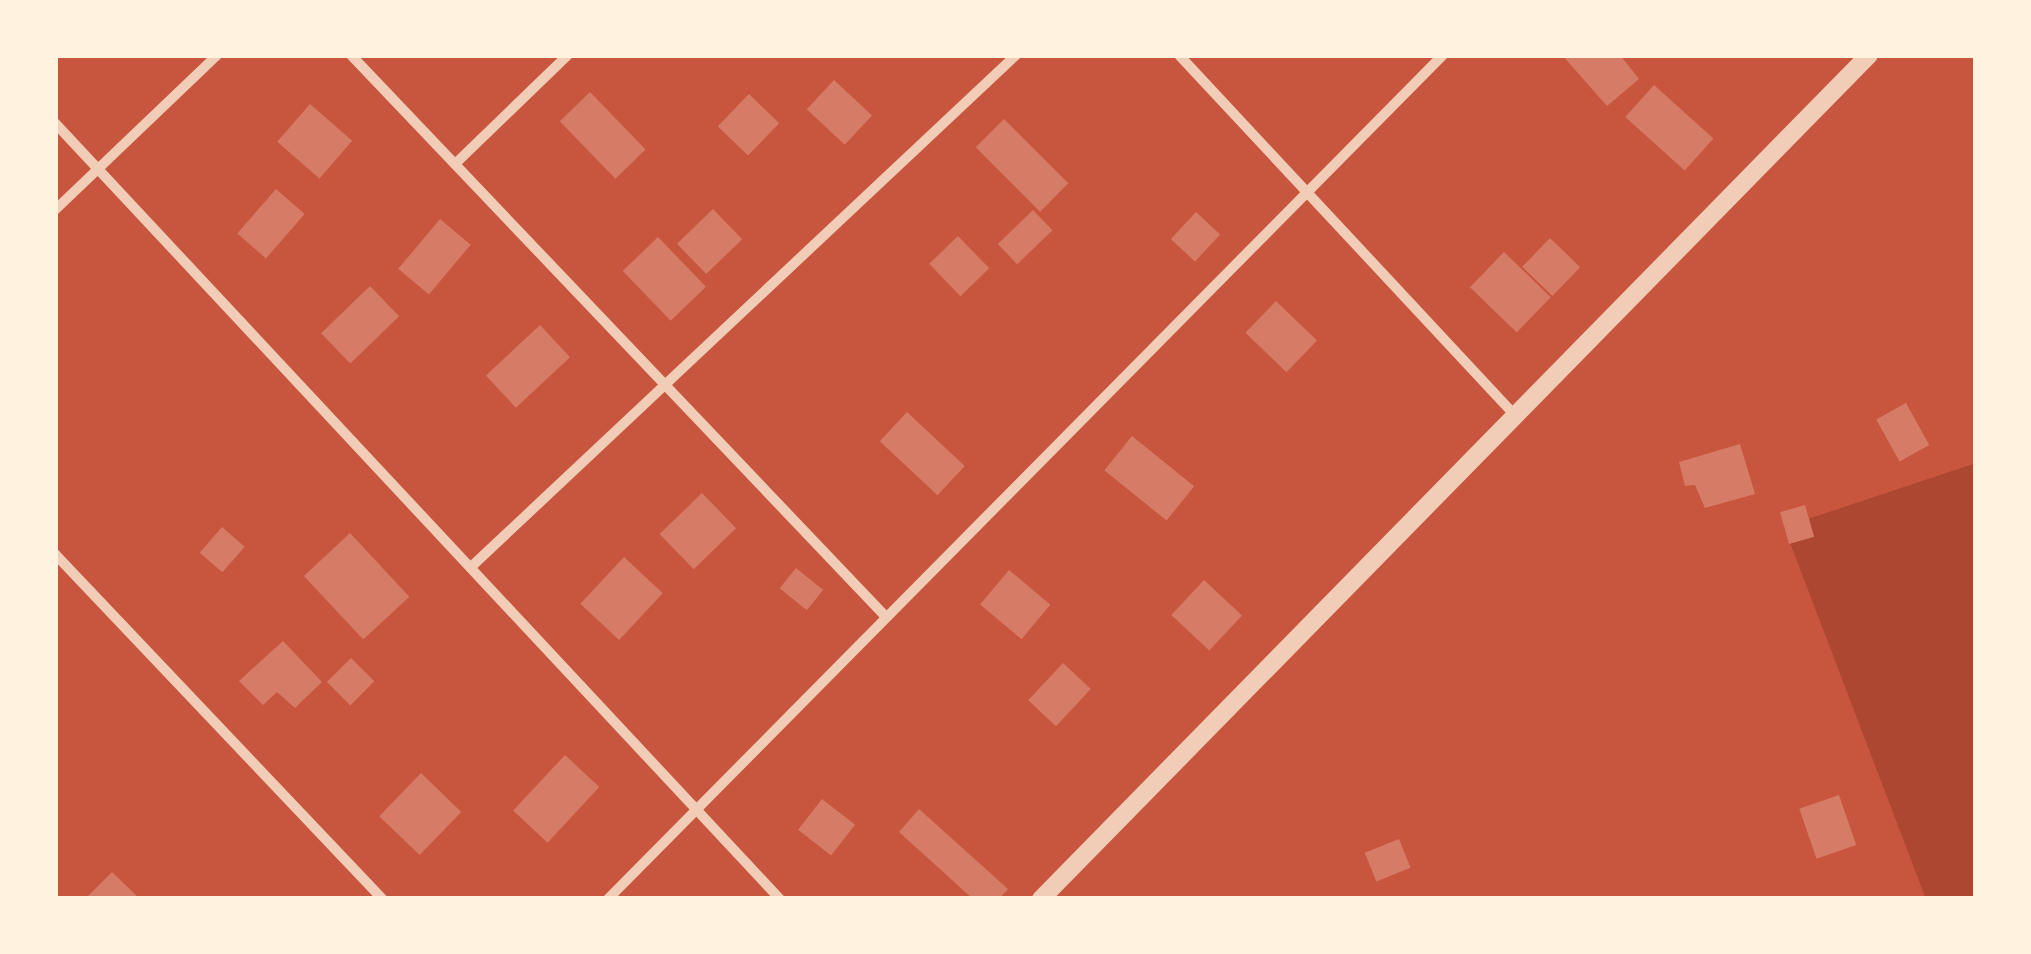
<!DOCTYPE html>
<html>
<head>
<meta charset="utf-8">
<style>
  body { margin:0 }
  #map { position:relative; width:2031px; height:954px; overflow:hidden; background:#c8553d; font-family:Signika,sans-serif }
  div>[style] { position:absolute }
  .green>* { inset:0; background:#ae4732 }
  .building>* { inset:0; background:#d67c66; transform-origin:0 0 }
  .minor>* { height:10px; margin:-5px; padding:0 5px; transform-origin:5px; border-radius:5px; background:#f1ccb7 }
  .tertiary>* { height:18px; margin:-9px; padding:0 9px; transform-origin:9px; border-radius:9px; background:#f1ccb7 }
  span { translate:-50% -50%; white-space:nowrap; text-align:center; line-height:1.15; -webkit-text-stroke:8px #fff3e0; paint-order:stroke }
  .frame { position:absolute; inset:0; border:58px solid #fff3e0; pointer-events:none }
</style>
</head>
<body>
<div id="map">
  <div class="green">
    <i style="clip-path:polygon(1976px 463px,1976px 899px,1926px 899px,1784px 527px)"></i>
  </div>
  <div class="building">
    <i style="clip-path:polygon(1562px 55px,1620px 55px,1639px 79px,1607px 106px)"></i>
    <i style="left:834px;top:80px;width:52px;height:40px;rotate:43deg"></i>
    <i style="left:1654px;top:85px;width:80px;height:43px;rotate:42deg"></i>
    <i style="left:590px;top:92px;width:80px;height:42px;rotate:46deg"></i>
    <i style="left:749px;top:94px;width:42px;height:45px;rotate:44deg"></i>
    <i style="left:310px;top:104px;width:56px;height:50px;rotate:41deg"></i>
    <i style="left:1004px;top:119px;width:91px;height:40px;rotate:45deg"></i>
    <i style="left:276px;top:189px;width:38px;height:59px;rotate:41deg"></i>
    <i style="left:713px;top:209px;width:42px;height:50px;rotate:46deg"></i>
    <i style="left:1033px;top:210px;width:28px;height:49px;rotate:46deg"></i>
    <i style="left:1196px;top:212px;width:33px;height:37px;rotate:43deg"></i>
    <i style="left:440px;top:219px;width:40px;height:65px;rotate:40deg"></i>
    <i style="left:958px;top:236px;width:45px;height:40px;rotate:46deg"></i>
    <i style="left:658px;top:237px;width:69px;height:49px;rotate:46deg"></i>
    <i style="left:1550px;top:238px;width:42px;height:40px;rotate:44deg"></i>
    <i style="left:1504px;top:252px;width:65px;height:49px;rotate:44deg"></i>
    <i style="left:370px;top:286px;width:42px;height:68px;rotate:46deg"></i>
    <i style="left:1276px;top:301px;width:57px;height:44px;rotate:44deg"></i>
    <i style="left:540px;top:325px;width:44px;height:74px;rotate:47deg"></i>
    <i style="left:1906px;top:403px;width:48px;height:34px;rotate:61deg"></i>
    <i style="left:907px;top:412px;width:79px;height:40px;rotate:43deg"></i>
    <i style="left:1132px;top:436px;width:80px;height:44px;rotate:39deg"></i>
    <i style="clip-path:polygon(1740px 444px,1755px 494px,1705px 508px,1695px 485px,1685px 486px,1679px 462px)"></i>
    <i style="left:702px;top:493px;width:49px;height:59px;rotate:46deg"></i>
    <i style="left:1805px;top:505px;width:33px;height:26px;rotate:74deg"></i>
    <i style="left:222px;top:527px;width:30px;height:34px;rotate:41deg"></i>
    <i style="left:350px;top:533px;width:87px;height:63px;rotate:47deg"></i>
    <i style="left:624px;top:557px;width:53px;height:64px;rotate:43deg"></i>
    <i style="left:796px;top:568px;width:35px;height:26px;rotate:39deg"></i>
    <i style="left:1009px;top:570px;width:54px;height:45px;rotate:40deg"></i>
    <i style="left:1204px;top:580px;width:52px;height:48px;rotate:43deg"></i>
    <i style="clip-path:polygon(283px 641px,322px 682px,295px 708px,277px 692px,263px 705px,239px 681px)"></i>
    <i style="left:351px;top:658px;width:33px;height:34px;rotate:45deg"></i>
    <i style="left:1063px;top:663px;width:38px;height:51px;rotate:43deg"></i>
    <i style="left:565px;top:755px;width:47px;height:76px;rotate:43deg"></i>
    <i style="left:421px;top:773px;width:56px;height:60px;rotate:44deg"></i>
    <i style="left:1839px;top:795px;width:53px;height:42px;rotate:71deg"></i>
    <i style="left:822px;top:799px;width:42px;height:39px;rotate:38deg"></i>
    <i style="clip-path:polygon(919px 809px,1008px 889px,999px 899px,973px 899px,899px 832px)"></i>
    <i style="left:1399px;top:839px;width:31px;height:37px;rotate:68deg"></i>
    <i style="clip-path:polygon(112px 872px,140px 899px,85px 899px)"></i>
  </div>
  <div class="minor">
    <i style="left:351px;top:55px;width:776px;rotate:46.41deg"></i>
    <i style="left:1179px;top:55px;width:492px;rotate:47deg"></i>
    <i style="left:55px;top:123px;width:1062px;rotate:46.95deg"></i>
    <i style="left:455px;top:164px;width:157px;rotate:-44deg"></i>
    <i style="left:55px;top:210px;width:224px;rotate:-43.7deg"></i>
    <i style="left:55px;top:554px;width:475px;rotate:46.5deg"></i>
    <i style="left:471px;top:567px;width:748px;rotate:-43.21deg"></i>
    <i style="left:608px;top:899px;width:1187px;rotate:-45.31deg"></i>
  </div>
  <div class="tertiary">
    <i style="left:1041px;top:899px;width:1182px;rotate:-45.55deg"></i>
  </div>
  <div class="frame"></div>
</div>
</body>
</html>
